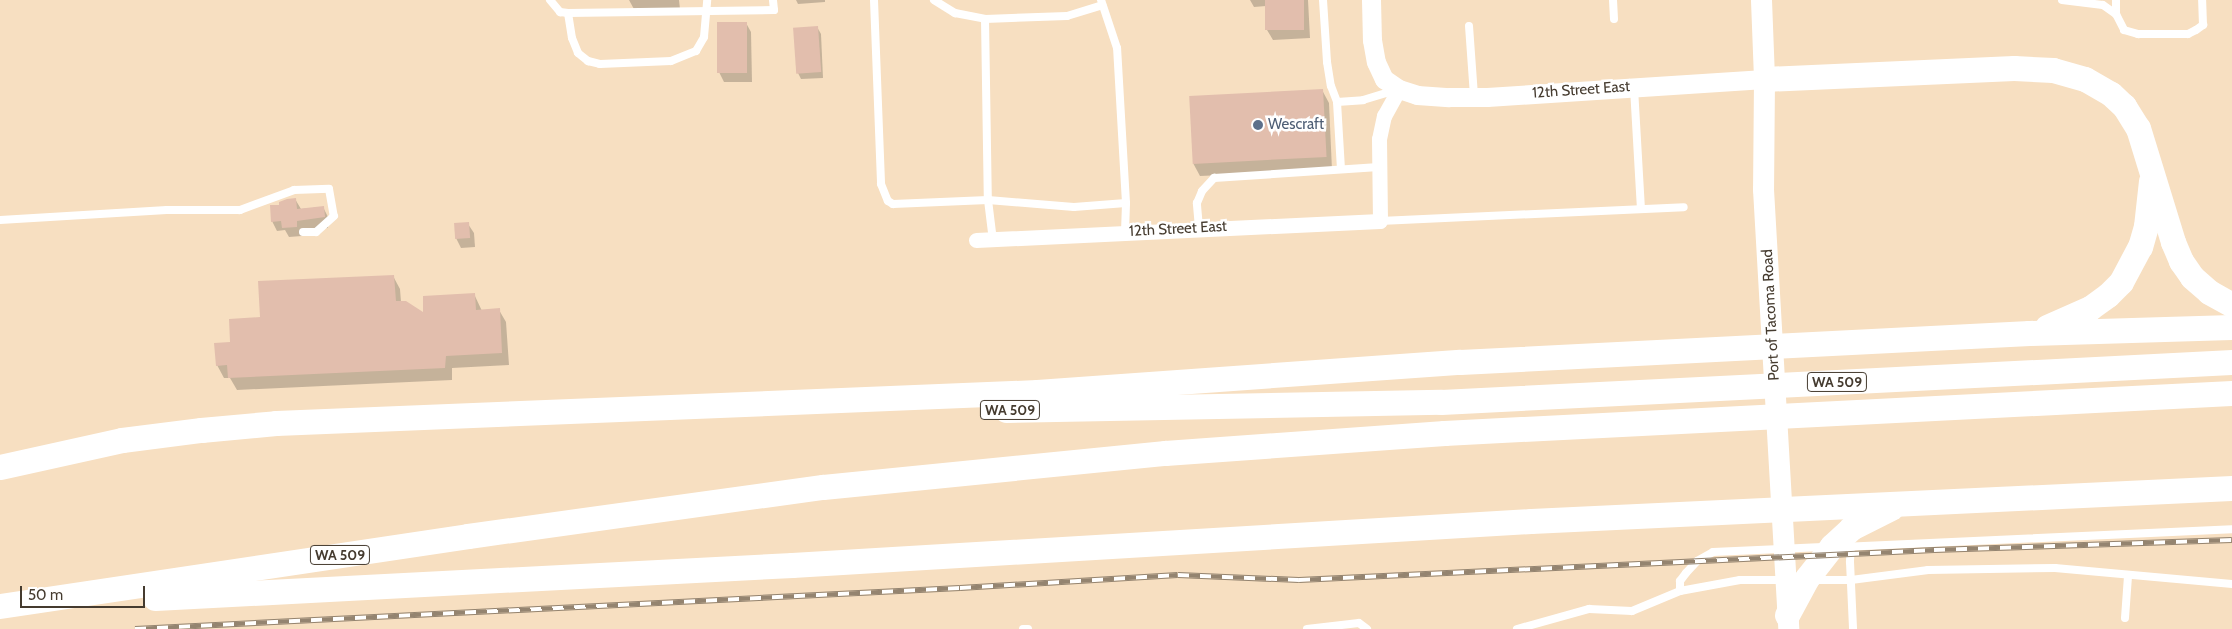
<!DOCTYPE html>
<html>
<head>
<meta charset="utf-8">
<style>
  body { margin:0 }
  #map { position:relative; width:2232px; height:629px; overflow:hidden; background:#f7dfc1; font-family:Cabin,sans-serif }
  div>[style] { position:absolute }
  .shadow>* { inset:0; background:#0003 }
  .building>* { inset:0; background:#e2bead; transform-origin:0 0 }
  .service>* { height:8px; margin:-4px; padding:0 4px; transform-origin:4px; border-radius:4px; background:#fff }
  .minor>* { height:15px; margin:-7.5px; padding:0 7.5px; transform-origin:7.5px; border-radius:7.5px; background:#fff }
  .tertiary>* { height:19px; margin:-9.5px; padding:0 9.5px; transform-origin:9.5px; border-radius:9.5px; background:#fff }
  .secondary>* { height:21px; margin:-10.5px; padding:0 10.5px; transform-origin:10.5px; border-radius:10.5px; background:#fff }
  .trunk>* { height:25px; margin:-12.5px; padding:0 12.5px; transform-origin:12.5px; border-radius:12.5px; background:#fff }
  .rail>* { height:5.5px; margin-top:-2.75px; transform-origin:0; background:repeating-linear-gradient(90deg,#fff 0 11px,#948470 0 22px); box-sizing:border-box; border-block:1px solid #948470 }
  .dots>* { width:14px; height:14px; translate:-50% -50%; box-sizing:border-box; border:2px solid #fff; border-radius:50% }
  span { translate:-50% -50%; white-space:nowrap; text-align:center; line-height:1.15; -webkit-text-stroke:5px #fff; paint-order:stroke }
  .shield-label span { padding:1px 4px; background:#fff; border:1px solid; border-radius:4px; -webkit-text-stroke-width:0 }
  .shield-label { font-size:14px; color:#453b2f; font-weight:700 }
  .street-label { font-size:15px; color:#453b2f }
  .service-label { font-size:15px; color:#4e5e75 }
  .left { translate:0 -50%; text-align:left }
  .scale { position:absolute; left:20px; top:586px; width:125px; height:22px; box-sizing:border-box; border:2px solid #453b2f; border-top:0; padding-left:6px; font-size:15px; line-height:18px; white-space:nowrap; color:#453b2f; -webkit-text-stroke:4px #fff; paint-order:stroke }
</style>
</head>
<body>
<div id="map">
  <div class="shadow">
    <i style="clip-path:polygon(629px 0,679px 0,680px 9px,635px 11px)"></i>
    <i style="clip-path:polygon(796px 0,825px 0,825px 2px,798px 4px)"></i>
    <i style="clip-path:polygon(1250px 0,1308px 0,1310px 38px,1273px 40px,1267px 30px,1266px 6px,1254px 7px)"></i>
    <i style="clip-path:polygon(746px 23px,751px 32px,752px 82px,724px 82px,719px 72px)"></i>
    <i style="clip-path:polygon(817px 27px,821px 34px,823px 78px,801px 79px,798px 73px,795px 29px)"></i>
    <i style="clip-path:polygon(1322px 90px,1329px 103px,1332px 170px,1200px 176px,1193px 163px)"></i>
    <i style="clip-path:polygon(295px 199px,301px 209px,323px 207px,328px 217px,328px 228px,302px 230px,302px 236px,289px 237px,285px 230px,277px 231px,272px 221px,280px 206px)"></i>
    <i style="clip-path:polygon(468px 224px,474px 233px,475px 247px,461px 248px,456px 238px)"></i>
    <i style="clip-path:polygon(393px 276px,400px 289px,401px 302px,425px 314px,474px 294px,482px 311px,499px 310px,506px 322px,509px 365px,452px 368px,452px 380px,237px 390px,230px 378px,224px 378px,217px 365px,232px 343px,261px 319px)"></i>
  </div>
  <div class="building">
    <i style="left:1265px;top:0;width:39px;height:30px"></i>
    <i style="left:717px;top:22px;width:30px;height:51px"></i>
    <i style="left:818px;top:26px;width:46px;height:25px;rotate:86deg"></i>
    <i style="left:1323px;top:89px;width:68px;height:134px;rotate:87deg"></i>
    <i style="clip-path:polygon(296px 198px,297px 209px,324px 206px,325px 217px,297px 221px,297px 227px,282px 228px,281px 221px,271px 222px,270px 205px,279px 205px,279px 202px,287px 199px)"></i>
    <i style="left:469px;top:222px;width:16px;height:15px;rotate:86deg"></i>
    <i style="clip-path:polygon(394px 275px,396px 301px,406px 301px,423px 312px,423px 296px,475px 293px,476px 310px,500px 308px,502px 353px,446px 356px,445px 368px,228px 378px,227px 365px,216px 366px,214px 343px,230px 342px,229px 319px,260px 317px,258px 281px)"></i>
  </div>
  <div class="service">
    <i style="left:550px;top:0;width:16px;rotate:50deg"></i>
    <i style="left:560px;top:12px;width:8px;rotate:7deg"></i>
    <i style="left:568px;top:13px;width:206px;rotate:-0.8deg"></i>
    <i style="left:774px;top:10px;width:10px;rotate:-96deg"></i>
    <i style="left:874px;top:0;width:184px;rotate:87.8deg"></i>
    <i style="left:881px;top:184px;width:18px;rotate:68deg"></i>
    <i style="left:888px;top:201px;width:6px;rotate:31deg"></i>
    <i style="left:893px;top:204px;width:95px;rotate:-2.4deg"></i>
    <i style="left:988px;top:200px;width:86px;rotate:4.7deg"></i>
    <i style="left:1074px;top:207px;width:52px;rotate:-4.4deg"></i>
    <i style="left:1126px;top:203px;width:155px;rotate:-93.3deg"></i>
    <i style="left:1117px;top:48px;width:51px;rotate:-108.4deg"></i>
    <i style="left:934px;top:0;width:25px;rotate:32deg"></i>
    <i style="left:955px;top:13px;width:31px;rotate:11deg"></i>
    <i style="left:985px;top:19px;width:82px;rotate:-2.1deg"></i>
    <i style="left:1067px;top:16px;width:37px;rotate:-17deg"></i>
    <i style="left:1323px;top:0;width:62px;rotate:86.3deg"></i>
    <i style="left:1327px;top:62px;width:24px;rotate:81deg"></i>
    <i style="left:1331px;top:86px;width:17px;rotate:69deg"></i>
    <i style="left:1337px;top:102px;width:67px;rotate:86.6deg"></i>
    <i style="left:1613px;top:0;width:19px;rotate:87deg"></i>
    <i style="left:2062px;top:0;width:41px;rotate:7deg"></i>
    <i style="left:2103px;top:5px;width:16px;rotate:35deg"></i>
    <i style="left:2116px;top:14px;width:18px;rotate:63deg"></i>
    <i style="left:2124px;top:30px;width:15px;rotate:16deg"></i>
    <i style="left:2138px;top:34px;width:50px"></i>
    <i style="left:2188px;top:34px;width:9px;rotate:-27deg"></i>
    <i style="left:2196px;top:30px;width:9px;rotate:-36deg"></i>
    <i style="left:2203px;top:25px;width:25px;rotate:-92deg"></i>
    <i style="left:2116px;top:0;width:14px;rotate:90deg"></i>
    <i style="left:568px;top:13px;width:25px;rotate:81deg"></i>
    <i style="left:572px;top:38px;width:16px;rotate:68deg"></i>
    <i style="left:578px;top:53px;width:13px;rotate:39deg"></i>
    <i style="left:588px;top:61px;width:12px;rotate:14deg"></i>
    <i style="left:600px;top:64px;width:71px;rotate:-2.4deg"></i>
    <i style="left:671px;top:61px;width:27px;rotate:-22deg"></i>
    <i style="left:696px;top:51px;width:16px;rotate:-60deg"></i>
    <i style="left:704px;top:37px;width:37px;rotate:-85deg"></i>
    <i style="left:985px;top:19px;width:181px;rotate:89.1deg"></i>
    <i style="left:988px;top:200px;width:39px;rotate:83deg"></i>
    <i style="left:1469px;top:26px;width:70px;rotate:85.9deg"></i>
    <i style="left:1634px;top:88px;width:121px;rotate:86.7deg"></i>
    <i style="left:1337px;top:102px;width:26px;rotate:-4deg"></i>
    <i style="left:1363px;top:100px;width:34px;rotate:-17deg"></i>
    <i style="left:0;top:220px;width:167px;rotate:-3.4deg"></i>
    <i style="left:167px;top:210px;width:73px"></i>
    <i style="left:240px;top:210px;width:58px;rotate:-20.3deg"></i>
    <i style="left:294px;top:190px;width:35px;rotate:-2deg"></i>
    <i style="left:329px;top:189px;width:27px;rotate:80deg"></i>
    <i style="left:334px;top:216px;width:24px;rotate:138deg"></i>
    <i style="left:316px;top:232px;width:13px;rotate:180deg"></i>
    <i style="left:1380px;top:221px;width:304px;rotate:-2.6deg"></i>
    <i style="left:1199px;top:228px;width:25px;rotate:-95deg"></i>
    <i style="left:1197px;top:203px;width:13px;rotate:-67deg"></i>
    <i style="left:1202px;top:191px;width:18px;rotate:-47deg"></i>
    <i style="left:1214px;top:178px;width:165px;rotate:-3.8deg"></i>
    <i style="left:1125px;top:232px;width:29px;rotate:-88deg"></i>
    <i style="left:1851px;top:546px;width:16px;rotate:94deg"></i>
    <i style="left:1850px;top:562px;width:67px;rotate:87.4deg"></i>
    <i style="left:1842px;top:547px;width:390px;rotate:-2.6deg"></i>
    <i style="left:1813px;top:580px;width:38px"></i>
    <i style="left:1851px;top:580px;width:78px;rotate:-7.4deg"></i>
    <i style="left:1928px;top:570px;width:127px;rotate:-0.9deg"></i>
    <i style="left:2055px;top:568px;width:178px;rotate:5.2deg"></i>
    <i style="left:1680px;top:591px;width:10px;rotate:-90deg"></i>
    <i style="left:1680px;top:581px;width:10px;rotate:-53deg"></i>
    <i style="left:1686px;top:573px;width:16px;rotate:-47deg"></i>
    <i style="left:1697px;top:561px;width:18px;rotate:-29deg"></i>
    <i style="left:1713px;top:552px;width:110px;rotate:-2.6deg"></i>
    <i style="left:2125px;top:618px;width:42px;rotate:-85.9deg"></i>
    <i style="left:1023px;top:629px;width:5px"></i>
    <i style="left:1307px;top:629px;width:52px;rotate:-6.6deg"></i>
    <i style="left:1359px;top:623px;width:10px;rotate:37deg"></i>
    <i style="left:1517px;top:629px;width:75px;rotate:-15.5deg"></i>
    <i style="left:1589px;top:609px;width:43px;rotate:2.7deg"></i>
    <i style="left:1632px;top:611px;width:52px;rotate:-22.6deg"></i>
    <i style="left:1680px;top:591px;width:61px;rotate:-10.4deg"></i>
    <i style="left:1740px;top:580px;width:44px"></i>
  </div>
  <div class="minor">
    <i style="left:976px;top:240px;width:404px;rotate:-2.7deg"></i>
    <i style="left:1380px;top:221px;width:82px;rotate:-90.7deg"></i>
    <i style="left:1379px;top:139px;width:24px;rotate:-78deg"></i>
    <i style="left:1384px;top:116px;width:31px;rotate:-61deg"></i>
  </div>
  <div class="tertiary">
    <i style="left:1371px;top:0;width:40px;rotate:88.6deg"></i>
    <i style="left:1372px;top:40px;width:22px;rotate:80deg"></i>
    <i style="left:1376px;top:62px;width:19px;rotate:65deg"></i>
    <i style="left:1384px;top:79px;width:18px;rotate:34deg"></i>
    <i style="left:1399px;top:89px;width:19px;rotate:18deg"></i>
    <i style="left:1417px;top:95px;width:32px;rotate:4deg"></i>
    <i style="left:1449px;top:97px;width:38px"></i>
    <i style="left:1487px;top:97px;width:278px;rotate:-3.7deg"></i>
  </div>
  <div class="secondary">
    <i style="left:1761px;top:0;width:79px;rotate:87.8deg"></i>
    <i style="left:1764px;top:79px;width:110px;rotate:90.5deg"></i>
    <i style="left:1763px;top:189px;width:441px;rotate:86.7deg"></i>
  </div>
  <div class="trunk">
    <i style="left:1764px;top:79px;width:250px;rotate:-2.5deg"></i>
    <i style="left:2014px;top:68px;width:39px;rotate:3deg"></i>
    <i style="left:2053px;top:70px;width:33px;rotate:16deg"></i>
    <i style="left:2085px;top:79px;width:30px;rotate:30deg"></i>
    <i style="left:2111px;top:94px;width:18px;rotate:43deg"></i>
    <i style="left:2124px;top:106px;width:26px;rotate:58deg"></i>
    <i style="left:2138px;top:128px;width:119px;rotate:72.9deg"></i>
    <i style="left:2173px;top:242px;width:21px;rotate:67deg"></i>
    <i style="left:2181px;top:261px;width:19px;rotate:55deg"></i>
    <i style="left:2192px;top:277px;width:23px;rotate:41deg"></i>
    <i style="left:2209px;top:292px;width:26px;rotate:29deg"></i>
    <i style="left:2047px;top:327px;width:47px;rotate:-23.8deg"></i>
    <i style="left:2090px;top:308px;width:22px;rotate:-36deg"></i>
    <i style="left:2108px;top:295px;width:18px;rotate:-45deg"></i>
    <i style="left:2121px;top:282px;width:40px;rotate:-62deg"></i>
    <i style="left:2140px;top:247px;width:22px;rotate:-74deg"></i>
    <i style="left:2146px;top:226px;width:45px;rotate:-83.7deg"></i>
    <i style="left:1006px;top:410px;width:435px;rotate:-1.1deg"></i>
    <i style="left:1441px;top:402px;width:792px;rotate:-2.89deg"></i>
    <i style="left:0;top:467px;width:125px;rotate:-12.5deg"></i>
    <i style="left:122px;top:440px;width:80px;rotate:-7.2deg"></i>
    <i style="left:201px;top:430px;width:75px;rotate:-5.3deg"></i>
    <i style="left:276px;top:423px;width:762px;rotate:-2.33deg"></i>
    <i style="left:1037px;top:392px;width:424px;rotate:-4.1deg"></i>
    <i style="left:1460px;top:362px;width:570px;rotate:-2.92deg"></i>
    <i style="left:2029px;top:333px;width:203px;rotate:-1.7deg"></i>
    <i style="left:155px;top:598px;width:638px;rotate:-2.97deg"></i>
    <i style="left:792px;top:565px;width:740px;rotate:-3.41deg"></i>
    <i style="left:1531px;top:521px;width:702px;rotate:-2.7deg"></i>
    <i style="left:0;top:606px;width:473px;rotate:-8.5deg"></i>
    <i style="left:468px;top:536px;width:358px;rotate:-7.9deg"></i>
    <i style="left:823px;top:487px;width:344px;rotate:-5.7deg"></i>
    <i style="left:1165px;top:453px;width:280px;rotate:-4.1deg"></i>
    <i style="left:1444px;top:433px;width:789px;rotate:-2.91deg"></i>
    <i style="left:1787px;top:615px;width:42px;rotate:-61.6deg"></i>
    <i style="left:1807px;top:578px;width:41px;rotate:-52deg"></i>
    <i style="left:1832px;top:546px;width:26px;rotate:-43deg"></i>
    <i style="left:1851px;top:528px;width:45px;rotate:-26.6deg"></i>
  </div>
  <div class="rail">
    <i style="left:135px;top:629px;width:826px;rotate:-2.85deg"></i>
    <i style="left:960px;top:588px;width:218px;rotate:-3.4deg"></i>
    <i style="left:1178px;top:575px;width:121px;rotate:2.4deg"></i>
    <i style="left:1299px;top:580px;width:636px;rotate:-2.7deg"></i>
    <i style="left:1934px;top:550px;width:298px;rotate:-1.9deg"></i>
  </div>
  <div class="dots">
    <i style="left:1258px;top:125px;background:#5c6f8a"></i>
  </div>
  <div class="shield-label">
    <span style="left:1837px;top:382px">WA 509</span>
    <span style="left:1010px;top:410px">WA 509</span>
    <span style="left:340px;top:555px">WA 509</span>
  </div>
  <div class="street-label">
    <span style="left:1581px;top:90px;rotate:-4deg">12th Street East</span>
    <span style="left:1178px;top:229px;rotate:-3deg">12th Street East</span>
    <span style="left:1771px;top:315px;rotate:-93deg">Port of Tacoma Road</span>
  </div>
  <div class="service-label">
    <span class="left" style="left:1268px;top:125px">Wescraft</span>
  </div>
  <div class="scale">50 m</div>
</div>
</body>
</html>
